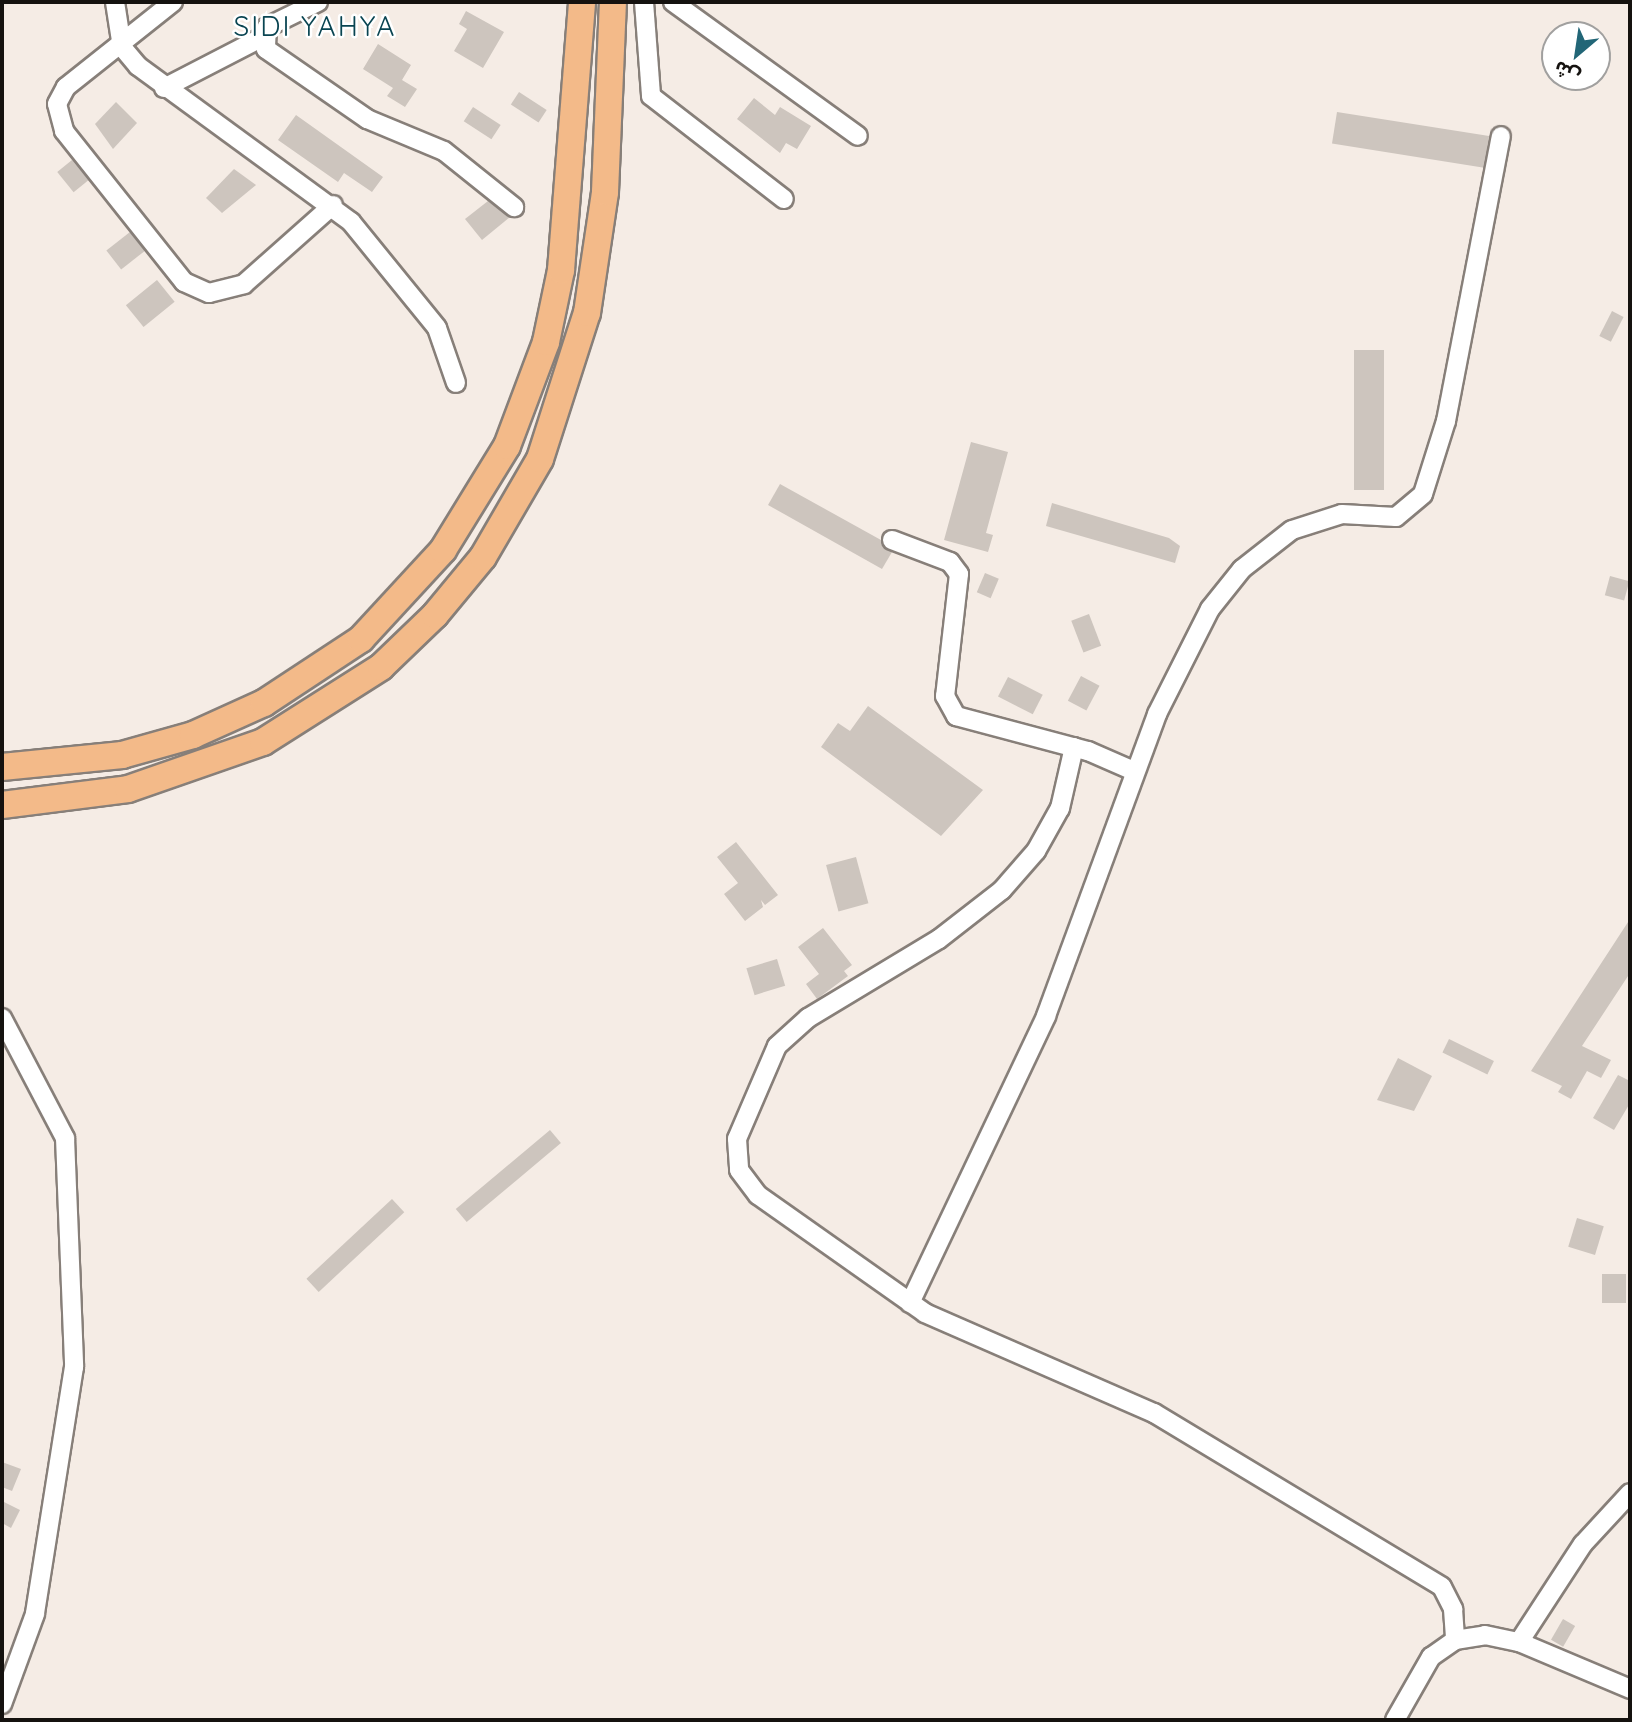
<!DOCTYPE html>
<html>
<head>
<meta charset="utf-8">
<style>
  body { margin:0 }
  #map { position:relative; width:1632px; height:1722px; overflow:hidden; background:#f5ece5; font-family:Quicksand,"Noto Sans Arabic",sans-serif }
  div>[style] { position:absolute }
  .building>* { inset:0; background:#cdc5be; transform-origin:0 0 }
  .roads { filter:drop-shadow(2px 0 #877f79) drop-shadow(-2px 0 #877f79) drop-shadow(0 2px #877f79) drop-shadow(0 -2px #877f79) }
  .minor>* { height:18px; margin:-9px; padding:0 9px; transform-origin:9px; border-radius:9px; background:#fff }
  .highway>* { height:26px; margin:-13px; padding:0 13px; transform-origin:13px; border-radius:13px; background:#f3ba89 }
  span { translate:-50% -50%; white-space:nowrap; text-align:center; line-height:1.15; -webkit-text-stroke:5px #fff; paint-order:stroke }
  .quarter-label { font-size:28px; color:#094451; letter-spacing:2px }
  .frame { position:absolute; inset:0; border:4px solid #15120f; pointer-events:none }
  .north { position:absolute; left:1541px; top:21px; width:70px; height:70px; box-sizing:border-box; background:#fff; border:2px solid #a1a09f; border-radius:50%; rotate:209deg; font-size:19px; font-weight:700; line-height:28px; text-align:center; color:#15120f }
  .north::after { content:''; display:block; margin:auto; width:24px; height:32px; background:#267; clip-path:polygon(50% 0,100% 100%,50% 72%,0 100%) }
</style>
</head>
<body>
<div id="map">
  <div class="building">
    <i style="clip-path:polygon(466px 11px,504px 32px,483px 68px,454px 51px,467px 29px,459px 24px)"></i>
    <i style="clip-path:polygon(378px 44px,411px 65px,402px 80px,417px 89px,405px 107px,387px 96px,393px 88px,363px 69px)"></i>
    <i style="left:519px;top:92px;width:33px;height:15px;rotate:33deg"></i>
    <i style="clip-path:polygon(754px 98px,775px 115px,780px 107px,811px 126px,797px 149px,786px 143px,780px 153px,737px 119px)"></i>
    <i style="clip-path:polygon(116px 102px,137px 123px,113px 149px,95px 124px)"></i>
    <i style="left:473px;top:107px;width:33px;height:17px;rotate:33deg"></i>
    <i style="left:1337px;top:112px;width:154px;height:32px;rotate:9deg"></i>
    <i style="clip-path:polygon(296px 115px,383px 177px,372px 192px,344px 173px,338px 182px,278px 140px)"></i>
    <i style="left:72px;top:160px;width:26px;height:19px;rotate:51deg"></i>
    <i style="clip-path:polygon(234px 169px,256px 185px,222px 213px,206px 198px)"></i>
    <i style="clip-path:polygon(488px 201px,510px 217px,482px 240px,465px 219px)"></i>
    <i style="left:130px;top:232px;width:24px;height:30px;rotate:52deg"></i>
    <i style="left:157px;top:280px;width:28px;height:40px;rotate:51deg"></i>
    <i style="left:1612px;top:311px;width:13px;height:28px;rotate:27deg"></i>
    <i style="left:1354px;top:350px;width:30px;height:140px"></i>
    <i style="clip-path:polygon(971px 442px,1008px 452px,986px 533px,993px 535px,988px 552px,944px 540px)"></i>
    <i style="clip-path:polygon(780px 484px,881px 540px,892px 552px,882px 569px,768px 505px)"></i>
    <i style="clip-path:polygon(1052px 503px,1169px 538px,1180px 546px,1175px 563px,1046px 526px)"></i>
    <i style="left:985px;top:573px;width:15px;height:21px;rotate:23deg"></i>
    <i style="left:1610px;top:576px;width:20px;height:20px;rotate:15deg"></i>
    <i style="left:1089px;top:614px;width:34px;height:19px;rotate:69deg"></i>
    <i style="left:1081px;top:676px;width:21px;height:28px;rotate:28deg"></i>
    <i style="left:1008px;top:677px;width:39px;height:22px;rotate:27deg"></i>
    <i style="clip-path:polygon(868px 706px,983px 790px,941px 836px,821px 747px,838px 723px,850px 731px)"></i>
    <i style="clip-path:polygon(736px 842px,778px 895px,765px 905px,761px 900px,763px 907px,745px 921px,724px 894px,738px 883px,717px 857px)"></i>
    <i style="left:856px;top:857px;width:48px;height:31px;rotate:75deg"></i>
    <i style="clip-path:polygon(1630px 919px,1630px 973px,1582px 1046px,1611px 1060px,1601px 1078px,1587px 1071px,1571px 1099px,1558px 1092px,1562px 1086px,1531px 1071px)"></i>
    <i style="clip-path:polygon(823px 928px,852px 965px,844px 971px,848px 976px,817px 999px,806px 984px,819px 974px,798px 947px)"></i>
    <i style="left:777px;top:959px;width:28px;height:32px;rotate:73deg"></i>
    <i style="left:1449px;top:1039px;width:50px;height:15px;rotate:26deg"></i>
    <i style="clip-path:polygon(1398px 1058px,1432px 1076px,1414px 1111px,1377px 1100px)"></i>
    <i style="clip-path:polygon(1618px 1075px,1630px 1081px,1630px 1103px,1614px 1130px,1593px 1118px)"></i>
    <i style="left:550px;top:1130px;width:17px;height:123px;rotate:50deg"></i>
    <i style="left:392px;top:1199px;width:18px;height:117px;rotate:47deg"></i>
    <i style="left:1577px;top:1218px;width:28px;height:30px;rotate:17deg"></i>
    <i style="left:1602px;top:1274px;width:24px;height:29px"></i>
    <i style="clip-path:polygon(2px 1462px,21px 1469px,12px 1491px,2px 1487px)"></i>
    <i style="clip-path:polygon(2px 1501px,20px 1510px,11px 1528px,2px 1523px)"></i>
    <i style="left:1563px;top:1619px;width:14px;height:24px;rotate:30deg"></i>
  </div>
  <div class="roads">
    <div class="minor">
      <i style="left:115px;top:2px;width:46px;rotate:81.2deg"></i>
      <i style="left:122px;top:47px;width:25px;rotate:50deg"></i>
      <i style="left:138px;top:66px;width:264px;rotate:36.2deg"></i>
      <i style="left:351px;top:222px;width:136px;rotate:50.9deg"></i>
      <i style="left:437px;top:328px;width:58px;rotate:70.9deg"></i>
      <i style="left:173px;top:2px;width:137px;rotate:141.5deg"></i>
      <i style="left:66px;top:87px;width:19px;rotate:118deg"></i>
      <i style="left:57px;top:104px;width:28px;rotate:75deg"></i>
      <i style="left:64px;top:131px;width:193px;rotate:51.5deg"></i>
      <i style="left:184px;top:282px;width:27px;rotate:24deg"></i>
      <i style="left:209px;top:293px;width:36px;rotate:-14deg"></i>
      <i style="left:244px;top:284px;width:119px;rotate:-41.6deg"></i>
      <i style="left:318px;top:2px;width:57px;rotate:153.9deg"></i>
      <i style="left:267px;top:27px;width:22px;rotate:93deg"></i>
      <i style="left:266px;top:49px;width:123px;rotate:34.7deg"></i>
      <i style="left:367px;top:119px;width:83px;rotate:22.6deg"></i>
      <i style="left:444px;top:151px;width:90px;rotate:38.7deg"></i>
      <i style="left:644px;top:2px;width:94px;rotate:85.7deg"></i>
      <i style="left:651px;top:96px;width:168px;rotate:37.8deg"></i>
      <i style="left:673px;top:2px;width:228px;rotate:35.9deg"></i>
      <i style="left:164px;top:88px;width:109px;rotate:-27.3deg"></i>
      <i style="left:892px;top:540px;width:62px;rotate:20.8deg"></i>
      <i style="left:950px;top:562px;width:15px;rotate:53deg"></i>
      <i style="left:959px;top:574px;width:123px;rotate:96.5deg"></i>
      <i style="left:945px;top:696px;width:23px;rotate:61deg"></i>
      <i style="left:956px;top:716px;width:137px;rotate:14.9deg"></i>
      <i style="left:1088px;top:751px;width:50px;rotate:23.5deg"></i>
      <i style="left:1074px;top:747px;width:63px;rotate:102.9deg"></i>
      <i style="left:1060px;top:808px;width:49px;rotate:119.2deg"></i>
      <i style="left:1036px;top:851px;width:52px;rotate:131.1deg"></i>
      <i style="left:1002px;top:890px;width:80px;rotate:142.1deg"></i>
      <i style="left:939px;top:939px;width:153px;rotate:148.9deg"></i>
      <i style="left:808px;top:1018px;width:42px;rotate:137.9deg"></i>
      <i style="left:777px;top:1046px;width:101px;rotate:113.3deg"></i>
      <i style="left:737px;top:1139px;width:31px;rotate:86deg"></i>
      <i style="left:739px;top:1170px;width:31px;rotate:53deg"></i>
      <i style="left:758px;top:1195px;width:204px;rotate:35.2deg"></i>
      <i style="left:925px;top:1313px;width:250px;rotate:23.6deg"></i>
      <i style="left:1154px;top:1413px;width:336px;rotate:31.1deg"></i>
      <i style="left:1442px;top:1587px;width:25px;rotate:63deg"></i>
      <i style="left:1453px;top:1609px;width:31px;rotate:86deg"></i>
      <i style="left:2px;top:1018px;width:136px;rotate:62.3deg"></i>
      <i style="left:65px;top:1138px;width:229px;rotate:87.7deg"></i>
      <i style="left:74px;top:1367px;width:250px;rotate:99deg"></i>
      <i style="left:35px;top:1614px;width:96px;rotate:110.1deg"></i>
      <i style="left:910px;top:1303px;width:318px;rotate:-64.6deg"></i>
      <i style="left:1046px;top:1016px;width:322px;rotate:-69.8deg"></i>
      <i style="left:1157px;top:714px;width:118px;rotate:-63.2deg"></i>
      <i style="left:1210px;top:609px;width:51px;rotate:-51.3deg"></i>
      <i style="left:1242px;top:569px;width:63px;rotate:-38deg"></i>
      <i style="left:1292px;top:530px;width:52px;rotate:-17.7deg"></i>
      <i style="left:1342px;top:514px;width:54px;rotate:3.2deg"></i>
      <i style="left:1396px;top:517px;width:35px;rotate:-40deg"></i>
      <i style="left:1423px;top:494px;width:77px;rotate:-72.5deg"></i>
      <i style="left:1446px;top:421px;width:290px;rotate:-79.1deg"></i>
      <i style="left:1519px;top:1642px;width:117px;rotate:-56.9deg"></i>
      <i style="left:1583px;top:1544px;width:69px;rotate:-47.3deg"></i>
      <i style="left:1395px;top:1720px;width:73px;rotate:-60.3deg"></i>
      <i style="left:1431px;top:1657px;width:29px;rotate:-35deg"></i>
      <i style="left:1455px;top:1640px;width:30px;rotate:-9deg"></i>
      <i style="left:1485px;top:1635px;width:35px;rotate:12deg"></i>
      <i style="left:1519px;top:1642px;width:121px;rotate:22.9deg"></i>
    </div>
    <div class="highway">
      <i style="left:2px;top:767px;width:121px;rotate:-5.7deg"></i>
      <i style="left:122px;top:755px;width:74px;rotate:-15.7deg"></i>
      <i style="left:193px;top:735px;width:78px;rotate:-24.3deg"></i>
      <i style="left:264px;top:703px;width:116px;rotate:-33.4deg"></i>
      <i style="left:361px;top:639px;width:121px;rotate:-47.3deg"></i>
      <i style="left:443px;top:550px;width:122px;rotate:-58.4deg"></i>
      <i style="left:507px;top:446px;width:111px;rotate:-69.4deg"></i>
      <i style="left:546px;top:342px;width:74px;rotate:-78.2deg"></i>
      <i style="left:561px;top:270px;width:269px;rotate:-85.5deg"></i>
      <i style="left:2px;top:805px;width:127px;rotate:-7.2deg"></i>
      <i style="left:128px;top:789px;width:143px;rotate:-19.2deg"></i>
      <i style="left:263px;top:742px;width:140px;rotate:-32.4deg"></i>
      <i style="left:381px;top:667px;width:75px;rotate:-43.9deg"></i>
      <i style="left:435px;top:615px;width:75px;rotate:-50.4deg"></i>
      <i style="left:483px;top:557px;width:113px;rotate:-59.8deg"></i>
      <i style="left:540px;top:459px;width:153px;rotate:-72.2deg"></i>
      <i style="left:587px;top:313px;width:122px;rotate:-81.5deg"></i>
      <i style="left:605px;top:192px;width:190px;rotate:-87.6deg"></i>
    </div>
  </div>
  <div class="quarter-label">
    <span style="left:315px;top:26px">SIDI YAHYA</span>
  </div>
  <div class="frame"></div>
  <div class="north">ش</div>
</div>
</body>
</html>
